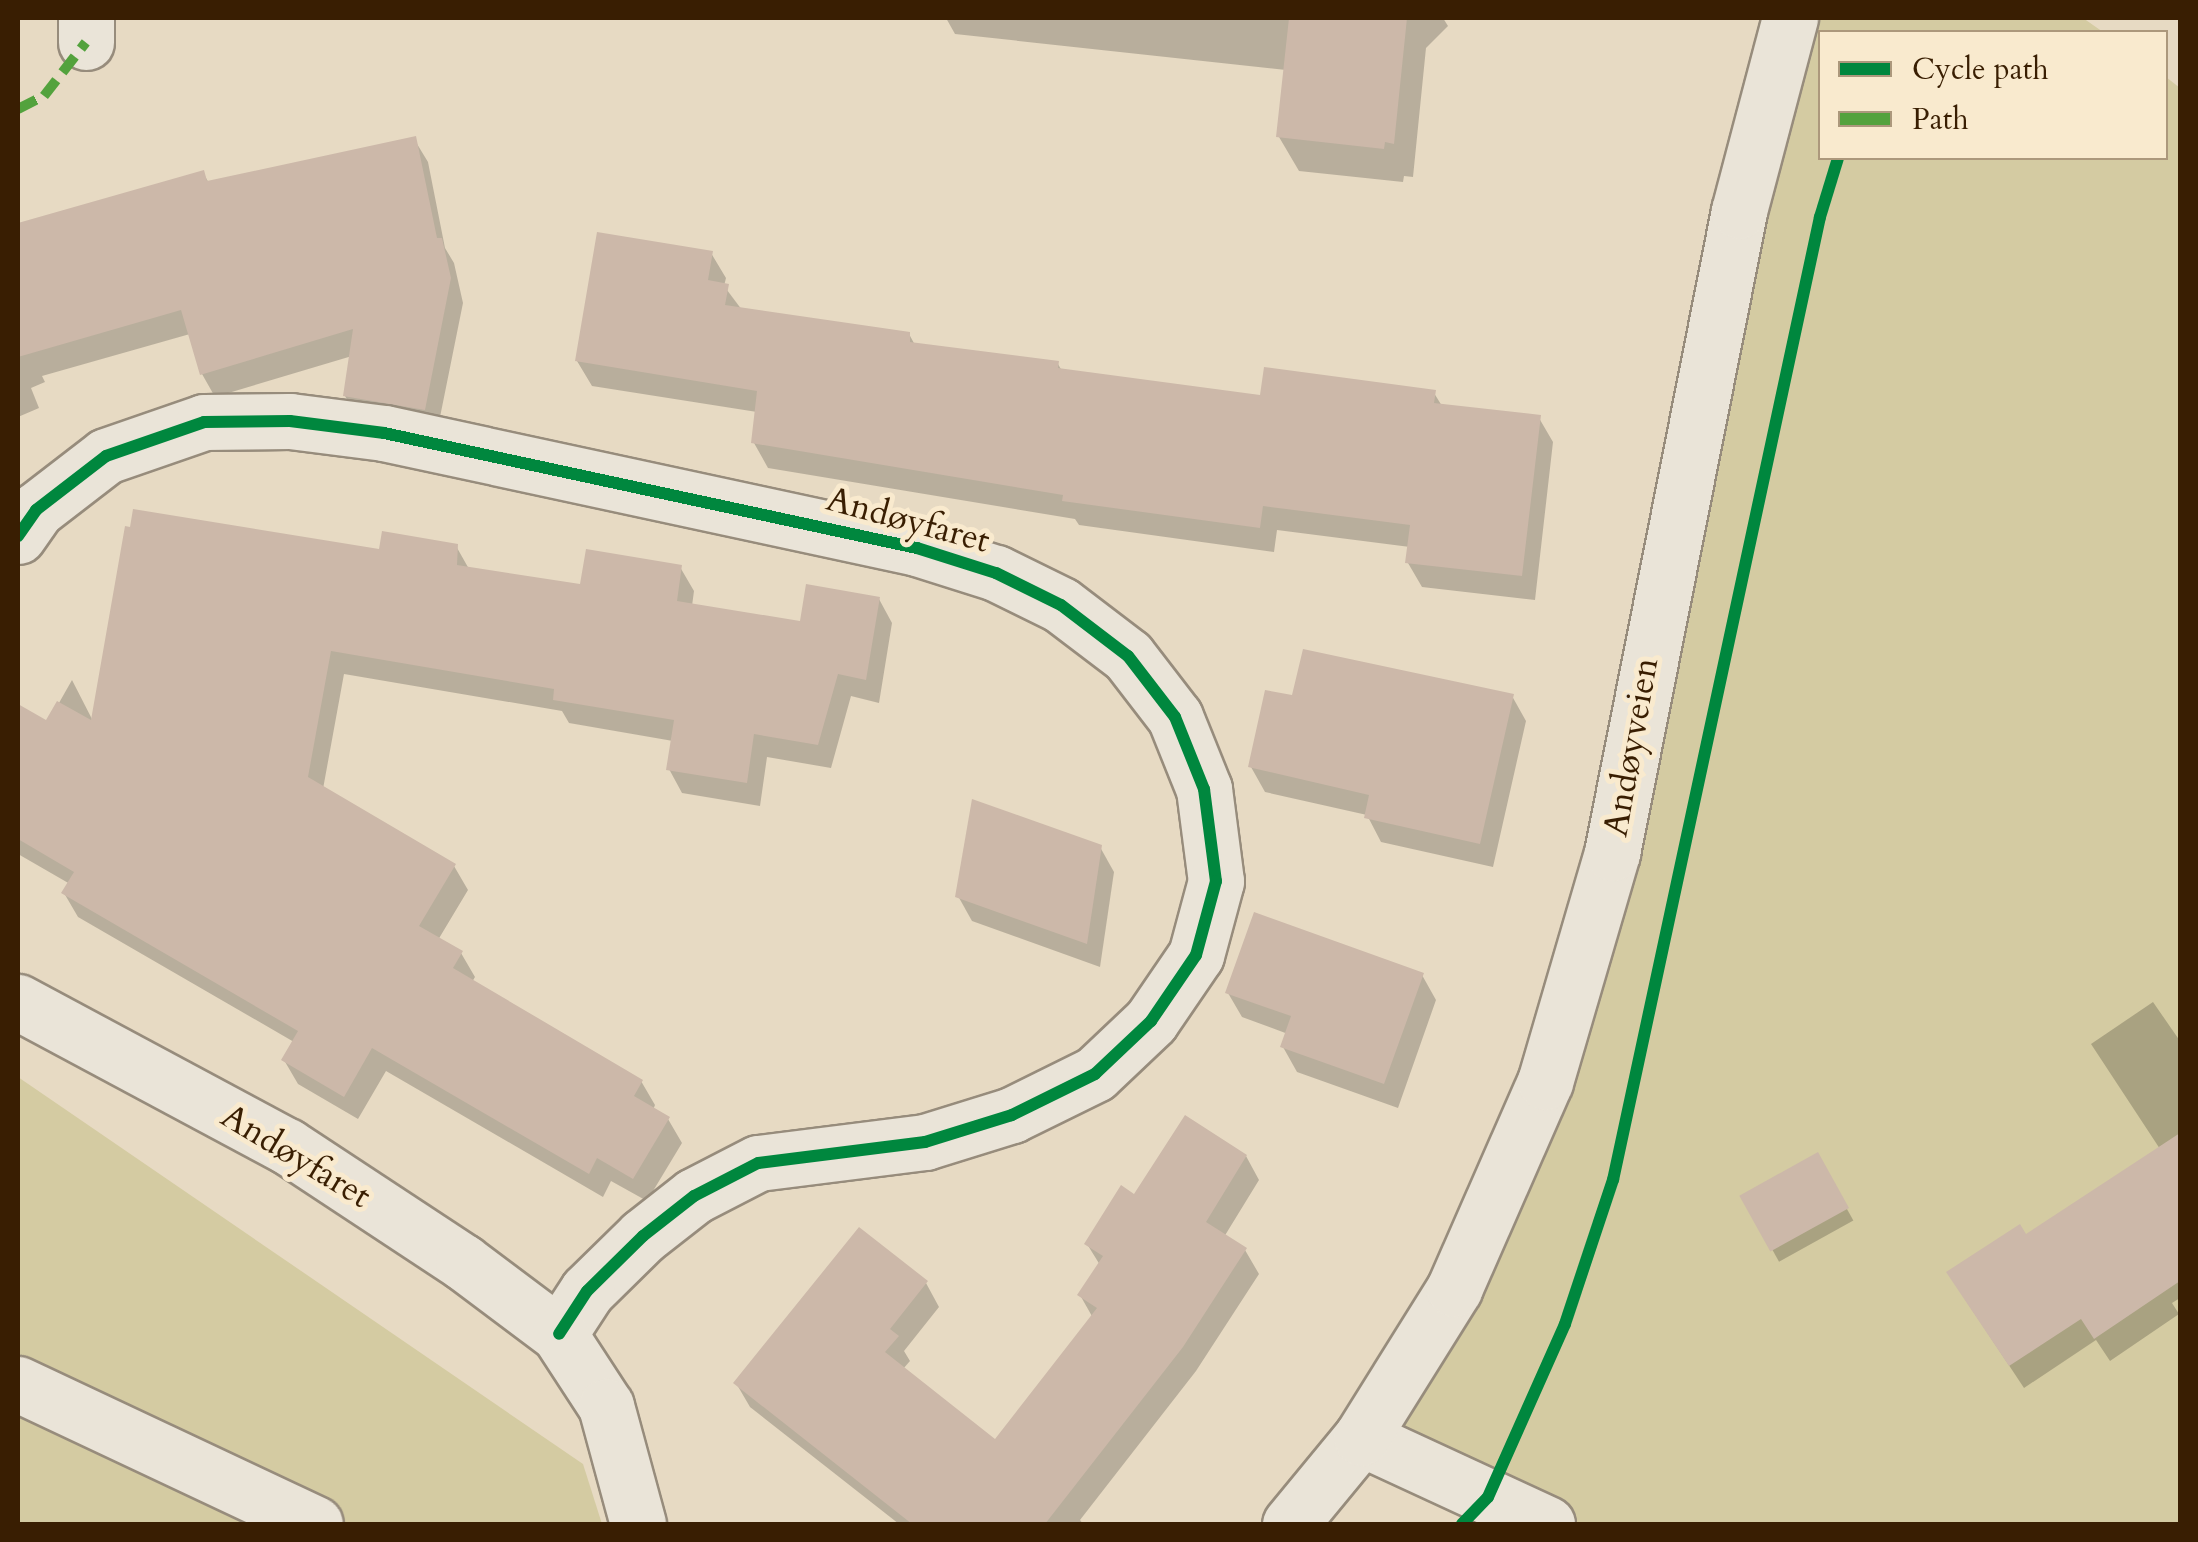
<!DOCTYPE html>
<html>
<head>
<meta charset="utf-8">
<style>
  body { margin:0 }
  #map { position:relative; width:2198px; height:1542px; overflow:hidden; background:#e7dac3; font-family:Cardo,serif }
  div>[style] { position:absolute }
  .green>* { inset:0; background:#d4cba2 }
  .shadow>* { inset:0; background:#0003; transform-origin:0 0 }
  .building>* { inset:0; background:#ccb8a9; transform-origin:0 0 }
  .roads { filter:drop-shadow(2px 0 #978c7c) drop-shadow(-2px 0 #978c7c) drop-shadow(0 2px #978c7c) drop-shadow(0 -2px #978c7c) }
  .minor>* { height:55px; margin:-27.5px; padding:0 27.5px; transform-origin:27.5px; border-radius:27.5px; background:#eae4d8 }
  .quiet>* { height:10px; margin-top:-5px; transform-origin:0; background:repeating-linear-gradient(90deg,#53a23d 0 20px,transparent 0 30px) }
  .cycleway>* { height:12px; margin:-6px; padding:0 6px; transform-origin:6px; border-radius:6px; background:#00873e }
  span { translate:-50% -50%; white-space:nowrap; text-align:center; line-height:1.15; -webkit-text-stroke:10px #f9eace; paint-order:stroke }
  .street-label { font-size:35px; color:#391e02 }
  .frame { position:absolute; inset:0; border:20px solid #391e02; pointer-events:none }
  .legend { position:absolute; left:1818px; top:30px; width:350px; height:130px; box-sizing:border-box; background:#f9eace; border:2px solid #ac987c; margin:0; padding:12px 18px; list-style:none; font-size:30px; color:#391e02 }
  .legend li { display:flex; align-items:center; gap:20px; height:50px }
  .legend b { width:50px; border:2px solid #ac987c }
</style>
</head>
<body>
<div id="map">
  <div class="green">
    <i style="clip-path:polygon(1811px 18px,2083px 18px,2103px 32px,1820px 32px,1820px 158px,2166px 158px,2166px 77px,2180px 88px,2180px 1524px,1582px 1524px,1358px 1446px,1487px 1234px)"></i>
    <i style="clip-path:polygon(18px 1077px,583px 1464px,602px 1524px,18px 1524px)"></i>
  </div>
  <div class="shadow">
    <i style="clip-path:polygon(946px 18px,1443px 18px,1448px 26px,1426px 48px,1413px 177px,1404px 176px,1403px 182px,1299px 171px,1279px 137px,1286px 70px,955px 34px)"></i>
    <i style="clip-path:polygon(414px 139px,428px 162px,445px 248px,454px 263px,463px 303px,437px 432px,358px 418px,345px 396px,352px 356px,215px 397px,202px 374px,190px 334px,42px 376px,45px 382px,31px 388px,39px 408px,18px 417px,18px 240px,80px 212px,203px 173px,209px 183px)"></i>
    <i style="clip-path:polygon(711px 253px,726px 278px,724px 286px,742px 310px,909px 334px,915px 345px,1058px 364px,1062px 371px,1262px 398px,1434px 393px,1442px 406px,1539px 418px,1553px 442px,1535px 600px,1422px 587px,1408px 563px,1410px 547px,1277px 530px,1274px 552px,1079px 525px,1075px 519px,768px 468px,754px 443px,757px 412px,592px 386px,577px 361px)"></i>
    <i style="clip-path:polygon(456px 546px,469px 569px,582px 587px,680px 567px,694px 591px,692px 606px,802px 624px,879px 599px,892px 623px,879px 703px,851px 696px,831px 768px,767px 757px,760px 806px,682px 793px,669px 769px,673px 741px,569px 723px,562px 711px,344px 674px,323px 789px,454px 866px,468px 890px,438px 940px,461px 953px,475px 977px,472px 982px,641px 1081px,655px 1105px,653px 1110px,668px 1119px,682px 1143px,647px 1201px,611px 1181px,603px 1197px,386px 1071px,358px 1119px,298px 1084px,284px 1060px,294px 1042px,78px 917px,64px 893px,70px 884px,18px 854px,18px 717px,22px 709px,47px 724px,72px 680px,93px 721px,381px 552px)"></i>
    <i style="clip-path:polygon(1512px 696px,1526px 721px,1493px 867px,1381px 842px,1367px 815px,1265px 792px,1251px 767px,1294px 698px)"></i>
    <i style="clip-path:polygon(1100px 847px,1114px 872px,1100px 967px,972px 921px,958px 896px)"></i>
    <i style="clip-path:polygon(1422px 975px,1436px 1000px,1398px 1108px,1297px 1072px,1283px 1047px,1288px 1034px,1242px 1017px,1228px 993px)"></i>
    <i style="clip-path:polygon(2153px 1002px,2180px 1041px,2180px 1298px,2172px 1303px,2179px 1314px,2110px 1361px,2096px 1340px,2024px 1388px,1963px 1296px,2025px 1238px,2160px 1149px,2091px 1044px)"></i>
    <i style="left:1817px;top:1155px;width:75px;height:85px;rotate:61deg"></i>
    <i style="clip-path:polygon(1246px 1156px,1259px 1180px,1224px 1237px,1245px 1250px,1259px 1274px,1196px 1371px,1080px 1520px,1083px 1524px,899px 1524px,750px 1407px,736px 1383px,926px 1283px,939px 1307px,904px 1351px,910px 1361px,903px 1369px,996px 1442px,1093px 1318px,1080px 1295px,1100px 1265px,1087px 1244px,1135px 1197px)"></i>
  </div>
  <div class="building">
    <i style="clip-path:polygon(1289px 18px,1407px 18px,1394px 144px,1385px 142px,1384px 149px,1276px 137px)"></i>
    <i style="clip-path:polygon(416px 136px,437px 238px,442px 238px,451px 278px,425px 410px,343px 396px,353px 329px,200px 375px,181px 310px,18px 357px,18px 223px,204px 170px,207px 181px)"></i>
    <i style="clip-path:polygon(597px 232px,713px 251px,708px 280px,729px 284px,725px 305px,910px 332px,910px 342px,1059px 361px,1058px 368px,1260px 395px,1264px 367px,1436px 390px,1434px 403px,1541px 415px,1522px 576px,1405px 563px,1410px 525px,1263px 506px,1260px 528px,1062px 501px,1063px 495px,751px 443px,757px 391px,575px 361px)"></i>
    <i style="clip-path:polygon(133px 509px,379px 549px,382px 531px,458px 544px,457px 565px,580px 584px,586px 549px,682px 565px,677px 601px,800px 621px,806px 584px,880px 597px,866px 680px,838px 674px,818px 745px,754px 734px,747px 783px,666px 770px,674px 720px,553px 700px,554px 689px,331px 651px,308px 777px,456px 864px,419px 926px,463px 951px,453px 968px,643px 1080px,634px 1096px,670px 1117px,633px 1179px,597px 1158px,589px 1174px,372px 1048px,344px 1097px,281px 1060px,298px 1031px,61px 893px,74px 872px,18px 839px,18px 704px,46px 720px,57px 701px,91px 720px,125px 526px,130px 527px)"></i>
    <i style="clip-path:polygon(1303px 649px,1514px 694px,1480px 844px,1364px 818px,1369px 795px,1248px 767px,1265px 690px,1292px 695px)"></i>
    <i style="clip-path:polygon(972px 799px,1102px 845px,1087px 944px,955px 897px)"></i>
    <i style="clip-path:polygon(1254px 912px,1424px 973px,1384px 1084px,1280px 1047px,1291px 1016px,1225px 993px)"></i>
    <i style="clip-path:polygon(1185px 1115px,1247px 1155px,1206px 1222px,1247px 1248px,1183px 1347px,1045px 1524px,912px 1524px,733px 1383px,859px 1227px,928px 1281px,890px 1329px,899px 1336px,885px 1352px,995px 1439px,1097px 1308px,1077px 1295px,1103px 1256px,1084px 1244px,1121px 1185px,1134px 1194px)"></i>
    <i style="clip-path:polygon(2180px 1133px,2180px 1281px,2094px 1339px,2081px 1319px,2009px 1366px,1946px 1272px,2020px 1224px,2026px 1234px)"></i>
    <i style="left:1818px;top:1152px;width:64px;height:90px;rotate:61deg"></i>
  </div>
  <div class="roads">
    <div class="minor">
      <i style="left:86px;top:18px;width:24px;rotate:90deg"></i>
      <i style="left:18px;top:536px;width:32px;rotate:-55deg"></i>
      <i style="left:36px;top:510px;width:88px;rotate:-37.6deg"></i>
      <i style="left:106px;top:456px;width:104px;rotate:-19.1deg"></i>
      <i style="left:204px;top:422px;width:86px;rotate:-0.7deg"></i>
      <i style="left:290px;top:421px;width:95px;rotate:7.3deg"></i>
      <i style="left:384px;top:433px;width:545px;rotate:12.18deg"></i>
      <i style="left:917px;top:548px;width:83px;rotate:17.6deg"></i>
      <i style="left:996px;top:573px;width:72px;rotate:26.2deg"></i>
      <i style="left:1061px;top:605px;width:84px;rotate:37.3deg"></i>
      <i style="left:1128px;top:656px;width:77px;rotate:52.4deg"></i>
      <i style="left:1175px;top:717px;width:78px;rotate:68.1deg"></i>
      <i style="left:1204px;top:789px;width:93px;rotate:82.6deg"></i>
      <i style="left:1216px;top:881px;width:77px;rotate:105.1deg"></i>
      <i style="left:1196px;top:955px;width:80px;rotate:124.3deg"></i>
      <i style="left:1151px;top:1021px;width:77px;rotate:136.6deg"></i>
      <i style="left:1095px;top:1074px;width:93px;rotate:153.7deg"></i>
      <i style="left:1012px;top:1115px;width:91px;rotate:162.8deg"></i>
      <i style="left:925px;top:1142px;width:168px;rotate:172.8deg"></i>
      <i style="left:758px;top:1163px;width:72px;rotate:152.7deg"></i>
      <i style="left:694px;top:1196px;width:65px;rotate:141.9deg"></i>
      <i style="left:643px;top:1236px;width:78px;rotate:135.5deg"></i>
      <i style="left:587px;top:1291px;width:51px;rotate:123.1deg"></i>
      <i style="left:18px;top:1002px;width:305px;rotate:28.2deg"></i>
      <i style="left:287px;top:1146px;width:211px;rotate:33.4deg"></i>
      <i style="left:463px;top:1262px;width:120px;rotate:36.9deg"></i>
      <i style="left:559px;top:1334px;width:86px;rotate:56.9deg"></i>
      <i style="left:606px;top:1406px;width:122px;rotate:74.8deg"></i>
      <i style="left:18px;top:1384px;width:328px;rotate:25.2deg"></i>
      <i style="left:1361px;top:1438px;width:205px;rotate:24.8deg"></i>
      <i style="left:1290px;top:1524px;width:112px;rotate:-50.5deg"></i>
      <i style="left:1361px;top:1438px;width:176px;rotate:-58deg"></i>
      <i style="left:1454px;top:1289px;width:226px;rotate:-66.3deg"></i>
      <i style="left:1545px;top:1082px;width:239px;rotate:-73.7deg"></i>
      <i style="left:1612px;top:853px;width:654px;rotate:-78.81deg"></i>
      <i style="left:1739px;top:211px;width:200px;rotate:-75.2deg"></i>
    </div>
  </div>
  <div class="quiet">
    <i style="left:18px;top:109px;width:29px;rotate:-27deg"></i>
    <i style="left:44px;top:96px;width:68px;rotate:-52.1deg"></i>
  </div>
  <div class="cycleway">
    <i style="left:18px;top:536px;width:32px;rotate:-55deg"></i>
    <i style="left:36px;top:510px;width:88px;rotate:-37.6deg"></i>
    <i style="left:106px;top:456px;width:104px;rotate:-19.1deg"></i>
    <i style="left:204px;top:422px;width:86px;rotate:-0.7deg"></i>
    <i style="left:290px;top:421px;width:95px;rotate:7.3deg"></i>
    <i style="left:384px;top:433px;width:545px;rotate:12.18deg"></i>
    <i style="left:917px;top:548px;width:83px;rotate:17.6deg"></i>
    <i style="left:996px;top:573px;width:72px;rotate:26.2deg"></i>
    <i style="left:1061px;top:605px;width:84px;rotate:37.3deg"></i>
    <i style="left:1128px;top:656px;width:77px;rotate:52.4deg"></i>
    <i style="left:1175px;top:717px;width:78px;rotate:68.1deg"></i>
    <i style="left:1204px;top:789px;width:93px;rotate:82.6deg"></i>
    <i style="left:1216px;top:881px;width:77px;rotate:105.1deg"></i>
    <i style="left:1196px;top:955px;width:80px;rotate:124.3deg"></i>
    <i style="left:1151px;top:1021px;width:77px;rotate:136.6deg"></i>
    <i style="left:1095px;top:1074px;width:93px;rotate:153.7deg"></i>
    <i style="left:1012px;top:1115px;width:91px;rotate:162.8deg"></i>
    <i style="left:925px;top:1142px;width:168px;rotate:172.8deg"></i>
    <i style="left:758px;top:1163px;width:72px;rotate:152.7deg"></i>
    <i style="left:694px;top:1196px;width:65px;rotate:141.9deg"></i>
    <i style="left:643px;top:1236px;width:78px;rotate:135.5deg"></i>
    <i style="left:587px;top:1291px;width:51px;rotate:123.1deg"></i>
    <i style="left:1462px;top:1524px;width:37px;rotate:-46deg"></i>
    <i style="left:1488px;top:1497px;width:189px;rotate:-66deg"></i>
    <i style="left:1565px;top:1324px;width:152px;rotate:-71.6deg"></i>
    <i style="left:1613px;top:1180px;width:985px;rotate:-77.87deg"></i>
    <i style="left:1820px;top:217px;width:62px;rotate:-73deg"></i>
  </div>
  <div class="street-label">
    <span style="left:908px;top:520px;rotate:15deg">Andøyfaret</span>
    <span style="left:1631px;top:747px;rotate:-80deg">Andøyveien</span>
    <span style="left:296px;top:1156px;rotate:31deg">Andøyfaret</span>
  </div>
  <div class="frame"></div>
  <ul class="legend">
  <li><b style="height:12px;background:#00873e"></b>Cycle path</li>
  <li><b style="height:12px;background:#53a23d"></b>Path</li>
  </ul>
</div>
</body>
</html>
